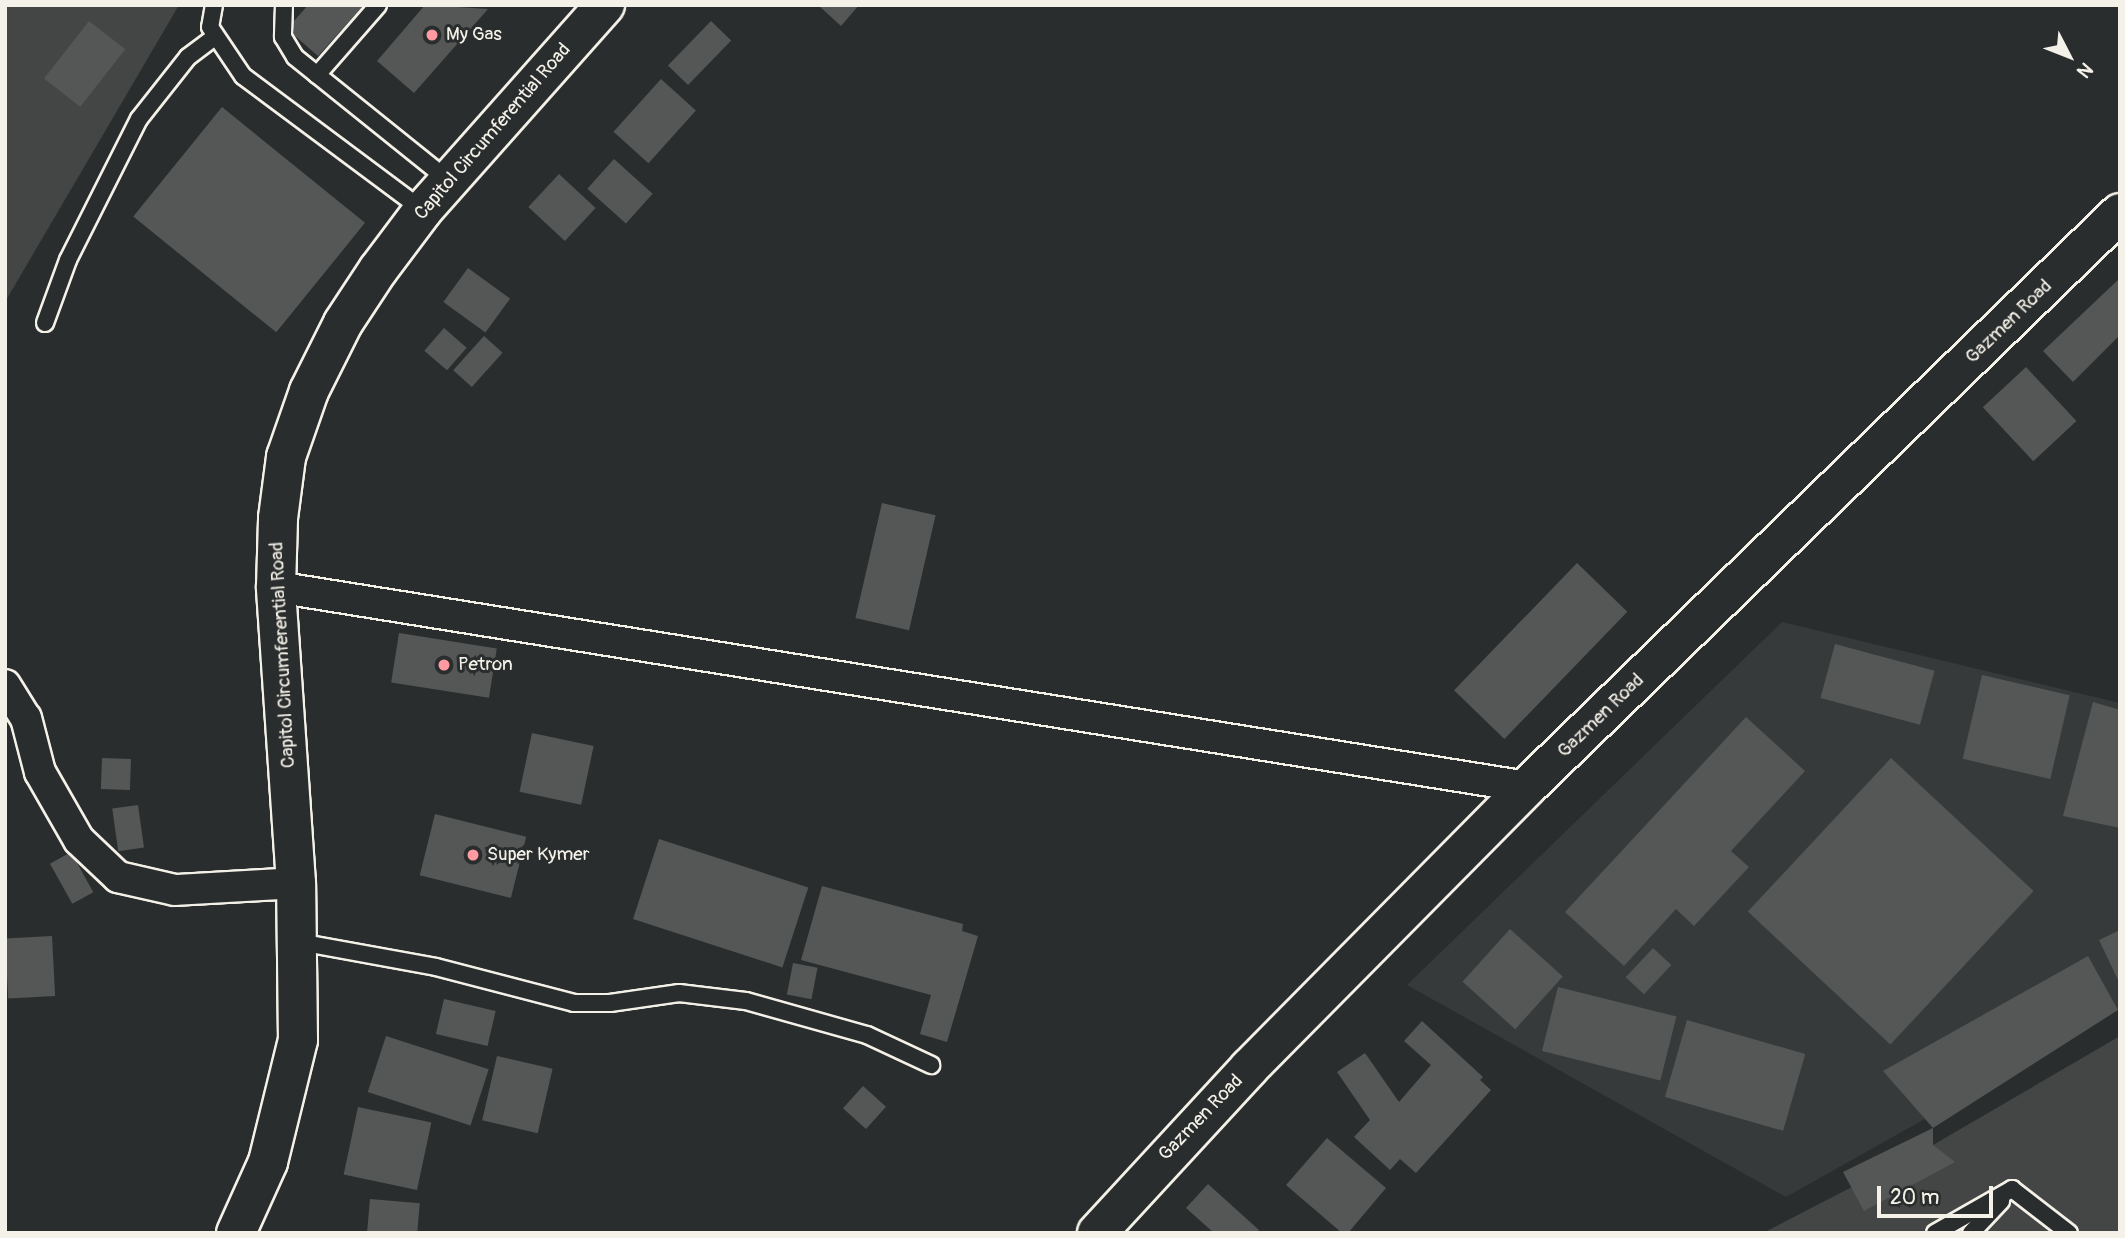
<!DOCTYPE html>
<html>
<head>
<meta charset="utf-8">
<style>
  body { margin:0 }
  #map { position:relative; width:2125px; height:1238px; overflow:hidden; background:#2a2d2e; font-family:Pangolin,sans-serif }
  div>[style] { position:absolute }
  .built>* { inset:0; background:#373a3a }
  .green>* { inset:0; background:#444645 }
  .building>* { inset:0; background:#555756; transform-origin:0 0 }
  .roads { filter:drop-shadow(2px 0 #f4f1e8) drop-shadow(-2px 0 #f4f1e8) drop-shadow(0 2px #f4f1e8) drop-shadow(0 -2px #f4f1e8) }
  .lane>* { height:16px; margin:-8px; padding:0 8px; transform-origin:8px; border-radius:8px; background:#2a2d2e }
  .street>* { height:30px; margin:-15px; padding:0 15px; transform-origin:15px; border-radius:15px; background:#2a2d2e }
  .secondary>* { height:38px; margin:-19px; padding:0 19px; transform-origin:19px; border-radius:19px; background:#2a2d2e }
  .dots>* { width:19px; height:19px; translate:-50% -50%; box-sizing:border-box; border:4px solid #2a2d2e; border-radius:50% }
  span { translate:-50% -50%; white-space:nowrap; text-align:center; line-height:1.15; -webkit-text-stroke:6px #2a2d2e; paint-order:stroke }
  .poi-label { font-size:19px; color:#f4f1e8 }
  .left { translate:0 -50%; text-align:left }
  .street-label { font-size:19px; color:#f4f1e8 }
  .frame { position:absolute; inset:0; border:7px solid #f4f1e8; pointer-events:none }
  .north { position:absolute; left:2034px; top:21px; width:70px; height:70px; -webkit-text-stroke:5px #2a2d2e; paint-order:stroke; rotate:132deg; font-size:19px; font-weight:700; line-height:28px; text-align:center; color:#f4f1e8 }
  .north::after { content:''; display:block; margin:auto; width:24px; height:32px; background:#f4f1e8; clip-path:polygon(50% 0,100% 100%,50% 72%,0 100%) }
  .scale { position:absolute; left:1877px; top:1186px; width:116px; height:32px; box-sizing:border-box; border:4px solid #f4f1e8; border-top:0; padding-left:9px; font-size:21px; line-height:24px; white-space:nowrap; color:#f4f1e8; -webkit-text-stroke:5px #2a2d2e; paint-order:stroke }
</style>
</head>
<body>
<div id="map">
  <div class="built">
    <i style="clip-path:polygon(1782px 622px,2120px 703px,2120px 1009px,1786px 1197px,1407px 985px)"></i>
  </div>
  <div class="green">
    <i style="clip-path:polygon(5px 5px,179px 5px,5px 302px)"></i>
    <i style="clip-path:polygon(2120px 1036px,2120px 1233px,1763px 1233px,1933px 1145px)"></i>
  </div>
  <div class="building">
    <i style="clip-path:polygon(308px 5px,364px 5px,318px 56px,287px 29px)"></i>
    <i style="clip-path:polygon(425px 5px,488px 9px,414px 93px,377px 61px)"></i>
    <i style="clip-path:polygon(818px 5px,859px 5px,841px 26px)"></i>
    <i style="left:89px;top:21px;width:46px;height:73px;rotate:38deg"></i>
    <i style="left:711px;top:21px;width:28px;height:62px;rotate:44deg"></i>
    <i style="left:661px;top:79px;width:47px;height:71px;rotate:42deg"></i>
    <i style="left:222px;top:107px;width:184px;height:141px;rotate:39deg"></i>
    <i style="left:614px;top:159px;width:52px;height:40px;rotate:42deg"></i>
    <i style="left:559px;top:174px;width:50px;height:45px;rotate:43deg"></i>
    <i style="left:468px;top:268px;width:52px;height:42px;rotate:36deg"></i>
    <i style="clip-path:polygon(2120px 278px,2120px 335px,2073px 382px,2043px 351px)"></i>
    <i style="left:444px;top:328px;width:30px;height:30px;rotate:41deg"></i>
    <i style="left:484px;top:336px;width:25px;height:46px;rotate:42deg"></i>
    <i style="left:2026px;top:367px;width:74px;height:59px;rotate:47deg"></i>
    <i style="left:882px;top:503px;width:55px;height:118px;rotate:13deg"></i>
    <i style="left:1577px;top:563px;width:70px;height:177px;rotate:44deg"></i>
    <i style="left:399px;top:633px;width:99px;height:50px;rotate:9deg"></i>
    <i style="left:1835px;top:644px;width:103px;height:56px;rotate:15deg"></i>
    <i style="left:1982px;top:675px;width:90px;height:86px;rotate:13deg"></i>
    <i style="clip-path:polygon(2093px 702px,2120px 710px,2120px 828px,2063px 816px)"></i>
    <i style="clip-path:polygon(1746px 717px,1805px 771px,1731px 851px,1749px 867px,1694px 926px,1676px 909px,1624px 966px,1565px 912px)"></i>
    <i style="left:532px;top:733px;width:63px;height:60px;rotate:12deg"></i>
    <i style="left:102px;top:758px;width:29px;height:31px;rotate:2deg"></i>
    <i style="left:1891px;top:758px;width:195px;height:210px;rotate:43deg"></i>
    <i style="left:138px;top:805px;width:43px;height:26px;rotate:82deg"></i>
    <i style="left:435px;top:814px;width:94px;height:63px;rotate:14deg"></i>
    <i style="left:659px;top:839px;width:157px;height:84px;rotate:18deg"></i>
    <i style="left:71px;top:852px;width:46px;height:24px;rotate:61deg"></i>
    <i style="clip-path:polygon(822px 886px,963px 924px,962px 931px,978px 936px,947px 1042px,920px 1034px,931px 995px,801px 960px)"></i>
    <i style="left:1510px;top:929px;width:71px;height:71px;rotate:42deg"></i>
    <i style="clip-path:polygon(2120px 930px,2120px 984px,2099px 940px)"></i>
    <i style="left:52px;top:936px;width:60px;height:47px;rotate:87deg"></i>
    <i style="left:1653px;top:948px;width:25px;height:40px;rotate:43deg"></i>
    <i style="clip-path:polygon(2088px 956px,2118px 1010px,1933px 1128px,1883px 1071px)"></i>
    <i style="left:793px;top:963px;width:25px;height:32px;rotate:11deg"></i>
    <i style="left:1558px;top:987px;width:122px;height:66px;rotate:14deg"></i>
    <i style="left:444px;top:999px;width:53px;height:36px;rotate:13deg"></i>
    <i style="left:1687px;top:1020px;width:123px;height:80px;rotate:16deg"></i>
    <i style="clip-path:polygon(1422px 1021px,1483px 1077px,1480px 1080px,1491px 1090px,1416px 1173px,1400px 1159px,1390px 1170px,1354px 1137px,1370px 1120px,1337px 1072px,1365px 1053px,1399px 1102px,1431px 1065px,1404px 1041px)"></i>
    <i style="left:386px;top:1036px;width:108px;height:59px;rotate:18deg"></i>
    <i style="left:497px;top:1056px;width:57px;height:66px;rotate:13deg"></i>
    <i style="left:863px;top:1086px;width:31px;height:30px;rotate:42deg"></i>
    <i style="left:358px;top:1107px;width:75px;height:69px;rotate:12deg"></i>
    <i style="clip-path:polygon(1933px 1128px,1933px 1145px,1955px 1162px,1864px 1211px,1843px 1172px)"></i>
    <i style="clip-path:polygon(1327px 1138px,1386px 1188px,1348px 1233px,1342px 1233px,1286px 1185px)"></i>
    <i style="clip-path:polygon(1208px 1184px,1259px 1230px,1256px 1233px,1214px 1233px,1186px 1208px)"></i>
    <i style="left:370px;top:1199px;width:50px;height:34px;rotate:5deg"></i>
  </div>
  <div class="roads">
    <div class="lane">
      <i style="left:214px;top:5px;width:22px;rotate:100deg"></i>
      <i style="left:210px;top:27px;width:59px;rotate:56deg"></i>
      <i style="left:243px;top:76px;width:224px;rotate:36.7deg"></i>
      <i style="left:284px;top:5px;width:32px;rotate:92deg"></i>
      <i style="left:283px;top:37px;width:23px;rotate:59deg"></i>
      <i style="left:295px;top:57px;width:196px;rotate:38.8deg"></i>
      <i style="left:317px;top:75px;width:93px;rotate:-48.9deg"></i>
      <i style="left:45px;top:323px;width:67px;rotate:-69.9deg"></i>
      <i style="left:68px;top:260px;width:158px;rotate:-63.3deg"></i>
      <i style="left:139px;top:119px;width:79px;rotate:-51.7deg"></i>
      <i style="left:188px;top:57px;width:34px;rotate:-37deg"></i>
      <i style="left:299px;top:942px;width:139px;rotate:10.3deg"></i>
      <i style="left:436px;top:967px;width:143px;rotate:14.6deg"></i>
      <i style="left:574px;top:1003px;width:36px"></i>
      <i style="left:610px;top:1003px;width:70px;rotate:-8.2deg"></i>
      <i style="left:679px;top:993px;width:67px;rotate:6.8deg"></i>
      <i style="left:746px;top:1001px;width:126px;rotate:15.7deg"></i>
      <i style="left:867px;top:1035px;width:71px;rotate:25.1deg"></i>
      <i style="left:1935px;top:1233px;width:89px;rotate:-29.7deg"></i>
      <i style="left:2012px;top:1189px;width:72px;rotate:37.7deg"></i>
      <i style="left:1971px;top:1233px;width:44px;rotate:-46.8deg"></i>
    </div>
    <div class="street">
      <i style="left:276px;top:587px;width:1267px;rotate:9.08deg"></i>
      <i style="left:5px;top:685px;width:39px;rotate:58deg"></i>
      <i style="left:26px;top:718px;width:56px;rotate:75.5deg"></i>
      <i style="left:40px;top:772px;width:78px;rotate:60.2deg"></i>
      <i style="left:79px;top:840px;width:54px;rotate:43.5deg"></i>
      <i style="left:118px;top:877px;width:58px;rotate:12.8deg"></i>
      <i style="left:175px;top:890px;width:121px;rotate:-3.3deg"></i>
    </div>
    <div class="secondary">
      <i style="left:236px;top:1233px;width:78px;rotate:-65.7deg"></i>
      <i style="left:268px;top:1162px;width:126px;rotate:-76.2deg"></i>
      <i style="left:298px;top:1040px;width:157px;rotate:-90.7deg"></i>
      <i style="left:296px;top:883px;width:297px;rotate:-93.9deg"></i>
      <i style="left:276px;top:587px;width:69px;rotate:-88.3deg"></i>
      <i style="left:278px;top:518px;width:62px;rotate:-82.5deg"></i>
      <i style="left:286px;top:457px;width:70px;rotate:-70.8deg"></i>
      <i style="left:309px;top:391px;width:76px;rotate:-63.4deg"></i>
      <i style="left:343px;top:323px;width:64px;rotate:-56.6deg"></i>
      <i style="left:378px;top:270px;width:75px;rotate:-53.1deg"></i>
      <i style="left:423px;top:210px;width:274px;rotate:-48.4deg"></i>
      <i style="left:1097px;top:1233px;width:224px;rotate:-47.3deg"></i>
      <i style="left:1249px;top:1068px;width:395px;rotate:-45.3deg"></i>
      <i style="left:1527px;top:787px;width:825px;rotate:-44.07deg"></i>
    </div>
  </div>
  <div class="dots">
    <i style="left:432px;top:35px;background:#ff9aa2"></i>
    <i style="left:444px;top:665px;background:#ff9aa2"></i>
    <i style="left:473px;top:855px;background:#ff9aa2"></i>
  </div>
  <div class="poi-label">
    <span class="left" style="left:446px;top:35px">My Gas</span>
    <span class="left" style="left:458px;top:665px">Petron</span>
    <span class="left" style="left:487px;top:855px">Super Kymer</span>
  </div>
  <div class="street-label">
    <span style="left:493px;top:132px;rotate:-49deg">Capitol Circumferential Road</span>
    <span style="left:2009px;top:322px;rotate:-44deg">Gazmen Road</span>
    <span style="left:283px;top:655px;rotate:-93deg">Capitol Circumferential Road</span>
    <span style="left:1601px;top:716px;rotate:-44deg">Gazmen Road</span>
    <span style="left:1201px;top:1118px;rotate:-46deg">Gazmen Road</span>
  </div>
  <div class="frame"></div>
  <div class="north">N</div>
  <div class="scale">20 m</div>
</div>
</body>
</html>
